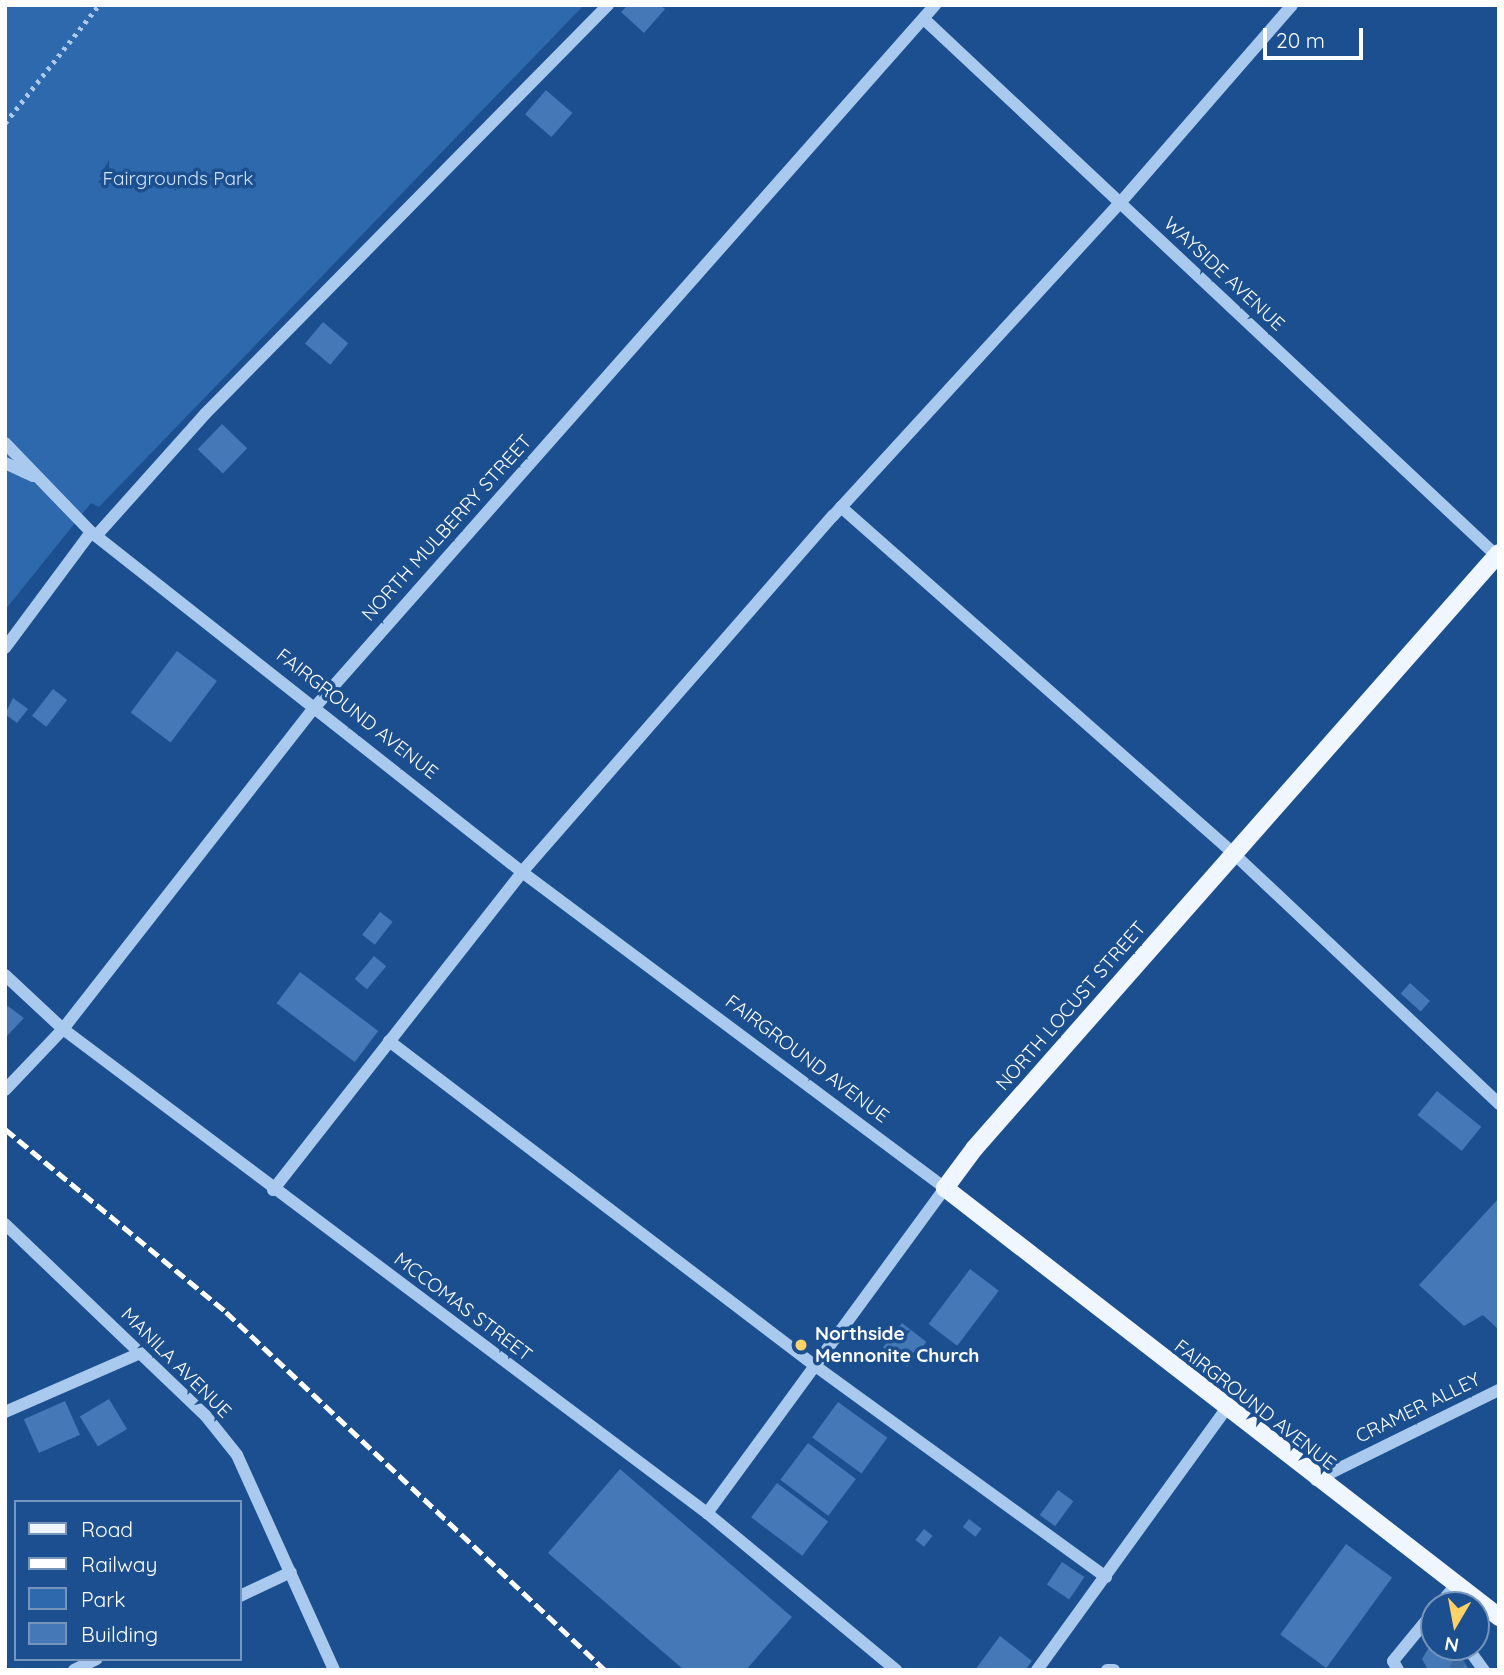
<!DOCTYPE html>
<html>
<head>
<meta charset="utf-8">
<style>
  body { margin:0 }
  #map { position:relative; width:1504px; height:1675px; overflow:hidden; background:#1b4f8f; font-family:Quicksand,sans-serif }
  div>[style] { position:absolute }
  .green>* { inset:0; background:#2e69ad }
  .building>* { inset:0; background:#4478b7; transform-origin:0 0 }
  .minor-tunnel>* { height:12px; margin-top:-6px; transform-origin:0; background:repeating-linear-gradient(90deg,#3d69a0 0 12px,transparent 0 18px) }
  .path>* { height:4.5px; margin-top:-2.25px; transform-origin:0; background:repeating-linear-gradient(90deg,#a9c9ee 0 3.5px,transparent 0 8.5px) }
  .minor>* { height:12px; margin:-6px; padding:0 6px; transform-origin:6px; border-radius:6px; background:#a9c9ee }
  .major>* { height:18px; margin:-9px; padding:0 9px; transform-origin:9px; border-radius:9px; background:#f0f6ff }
  .rail>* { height:5px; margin-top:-2.5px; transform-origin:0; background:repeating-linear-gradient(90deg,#fff 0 12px,transparent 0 17px) }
  .dots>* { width:19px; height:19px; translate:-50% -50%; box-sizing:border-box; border:4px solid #1b4f8f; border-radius:50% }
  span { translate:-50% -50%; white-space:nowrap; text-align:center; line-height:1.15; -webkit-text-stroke:7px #1b4f8f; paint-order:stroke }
  .park-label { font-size:19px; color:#cfe3fa }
  .street-label { font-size:19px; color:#fff }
  .poi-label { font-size:19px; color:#fff; font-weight:700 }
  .left { translate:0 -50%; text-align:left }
  .frame { position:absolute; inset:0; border:7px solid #fff; pointer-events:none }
  .legend { position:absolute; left:14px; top:1500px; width:228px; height:161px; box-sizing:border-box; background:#1b4f8f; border:2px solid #7695bc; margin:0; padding:9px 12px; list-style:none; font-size:21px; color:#fff }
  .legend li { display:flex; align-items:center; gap:14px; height:35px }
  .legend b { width:35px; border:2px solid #7695bc }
  .north { position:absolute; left:1420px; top:1591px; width:70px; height:70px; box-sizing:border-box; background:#1b4f8f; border:2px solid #7695bc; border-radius:50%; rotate:190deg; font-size:19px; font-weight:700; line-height:28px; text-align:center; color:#fff }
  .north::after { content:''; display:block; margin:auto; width:24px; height:32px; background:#ffd166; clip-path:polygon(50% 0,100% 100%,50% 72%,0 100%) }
  .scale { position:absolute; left:1263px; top:28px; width:100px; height:32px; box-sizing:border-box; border:4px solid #fff; border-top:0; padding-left:9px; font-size:21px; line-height:24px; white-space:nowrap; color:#fff; -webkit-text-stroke:5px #1b4f8f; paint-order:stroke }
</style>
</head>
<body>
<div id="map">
  <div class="green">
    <i style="clip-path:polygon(5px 5px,584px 5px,99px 507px,91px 503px,5px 610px)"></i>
  </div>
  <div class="building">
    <i style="clip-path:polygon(628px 5px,660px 5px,665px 9px,644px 33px,621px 12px)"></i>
    <i style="left:546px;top:90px;width:35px;height:32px;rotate:41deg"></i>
    <i style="left:323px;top:322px;width:33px;height:28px;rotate:40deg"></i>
    <i style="left:222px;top:424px;width:35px;height:35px;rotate:44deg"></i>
    <i style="left:177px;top:651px;width:50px;height:77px;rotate:37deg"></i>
    <i style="left:53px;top:689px;width:18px;height:34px;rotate:38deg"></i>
    <i style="clip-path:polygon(13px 698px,28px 709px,17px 723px,5px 714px)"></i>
    <i style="left:380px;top:912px;width:16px;height:29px;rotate:38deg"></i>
    <i style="left:374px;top:956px;width:16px;height:30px;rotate:40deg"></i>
    <i style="left:300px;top:972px;width:98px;height:39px;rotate:37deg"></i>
    <i style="left:1410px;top:983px;width:27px;height:14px;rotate:42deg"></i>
    <i style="clip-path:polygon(5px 1004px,24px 1018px,5px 1038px)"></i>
    <i style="left:1437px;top:1091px;width:57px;height:31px;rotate:39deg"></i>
    <i style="clip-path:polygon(1499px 1198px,1499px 1330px,1483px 1315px,1464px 1326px,1419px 1285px)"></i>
    <i style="left:970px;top:1269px;width:36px;height:69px;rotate:37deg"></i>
    <i style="left:902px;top:1323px;width:31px;height:31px;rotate:38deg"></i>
    <i style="left:109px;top:1399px;width:35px;height:34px;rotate:59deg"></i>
    <i style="left:65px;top:1401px;width:37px;height:45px;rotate:66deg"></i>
    <i style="left:838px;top:1402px;width:61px;height:44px;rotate:36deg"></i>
    <i style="left:808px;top:1443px;width:60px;height:46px;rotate:37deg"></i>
    <i style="clip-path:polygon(620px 1469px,792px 1617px,746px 1670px,684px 1670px,548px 1553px)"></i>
    <i style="left:777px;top:1483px;width:64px;height:43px;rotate:37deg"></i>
    <i style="left:1058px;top:1490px;width:19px;height:31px;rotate:36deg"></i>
    <i style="left:969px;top:1519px;width:16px;height:10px;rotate:38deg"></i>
    <i style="left:924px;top:1529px;width:11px;height:14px;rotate:38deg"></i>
    <i style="left:1346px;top:1544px;width:57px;height:112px;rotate:36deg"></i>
    <i style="left:1062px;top:1562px;width:27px;height:27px;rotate:34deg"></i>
    <i style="clip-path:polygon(1000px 1636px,1032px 1661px,1025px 1670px,975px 1670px)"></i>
    <i style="clip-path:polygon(1434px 1639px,1434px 1647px,1455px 1647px,1469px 1670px,1428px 1670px,1422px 1659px)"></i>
  </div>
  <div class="minor-tunnel">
    <i style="left:1454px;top:1670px;width:14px;rotate:-54deg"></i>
  </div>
  <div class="path">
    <i style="left:5px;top:123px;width:151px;rotate:-51.5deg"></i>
  </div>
  <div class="minor">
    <i style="left:924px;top:19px;width:788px;rotate:43.15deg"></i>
    <i style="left:5px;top:443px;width:124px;rotate:46deg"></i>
    <i style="left:91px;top:532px;width:549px;rotate:38.27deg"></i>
    <i style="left:522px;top:872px;width:528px;rotate:36.76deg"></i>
    <i style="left:945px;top:1188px;width:403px;rotate:126.2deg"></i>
    <i style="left:5px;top:463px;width:31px;rotate:25deg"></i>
    <i style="left:841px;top:507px;width:523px;rotate:41.43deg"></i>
    <i style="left:1233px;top:853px;width:366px;rotate:43.3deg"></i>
    <i style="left:96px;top:536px;width:164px;rotate:-48.2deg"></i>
    <i style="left:205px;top:414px;width:574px;rotate:-45.42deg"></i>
    <i style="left:5px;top:648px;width:144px;rotate:-53.4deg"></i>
    <i style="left:5px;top:975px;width:79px;rotate:43deg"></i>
    <i style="left:63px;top:1029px;width:806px;rotate:36.93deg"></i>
    <i style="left:707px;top:1513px;width:246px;rotate:39.7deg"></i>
    <i style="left:389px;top:1041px;width:534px;rotate:37.32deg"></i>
    <i style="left:814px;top:1365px;width:361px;rotate:36deg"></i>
    <i style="left:5px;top:1090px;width:84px;rotate:-46.4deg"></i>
    <i style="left:63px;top:1029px;width:409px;rotate:-52deg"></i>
    <i style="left:315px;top:707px;width:937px;rotate:-48.55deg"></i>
    <i style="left:273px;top:1190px;width:404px;rotate:-51.9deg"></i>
    <i style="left:522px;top:872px;width:473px;rotate:-48.9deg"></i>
    <i style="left:833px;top:516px;width:425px;rotate:-47.5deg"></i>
    <i style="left:1120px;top:203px;width:262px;rotate:-49deg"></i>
    <i style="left:5px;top:1224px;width:277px;rotate:43.7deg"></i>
    <i style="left:205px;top:1415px;width:51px;rotate:51.3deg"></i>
    <i style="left:237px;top:1455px;width:236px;rotate:65.7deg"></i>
    <i style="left:5px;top:1412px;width:147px;rotate:-23.6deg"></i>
    <i style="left:1316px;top:1480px;width:204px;rotate:-26.2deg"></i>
    <i style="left:240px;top:1596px;width:56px;rotate:-25.2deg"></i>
    <i style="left:1439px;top:1605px;width:26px;rotate:-50deg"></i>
    <i style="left:1467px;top:1647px;width:29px;rotate:54deg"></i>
    <i style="left:74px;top:1670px;width:25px;rotate:-26deg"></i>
    <i style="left:1037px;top:1670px;width:322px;rotate:-54.1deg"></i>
    <i style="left:1107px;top:1670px;width:7px"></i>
    <i style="left:1398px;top:1670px;width:10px;rotate:-119deg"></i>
    <i style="left:1393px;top:1661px;width:65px;rotate:-50.6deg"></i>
  </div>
  <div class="major">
    <i style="left:1499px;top:553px;width:794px;rotate:131.38deg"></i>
    <i style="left:974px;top:1149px;width:49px;rotate:126.6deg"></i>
    <i style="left:945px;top:1188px;width:701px;rotate:37.75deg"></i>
  </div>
  <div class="rail">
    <i style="left:5px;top:1129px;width:287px;rotate:39.6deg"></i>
    <i style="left:226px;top:1312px;width:521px;rotate:43.37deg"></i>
  </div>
  <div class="dots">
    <i style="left:801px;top:1345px;background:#ffd166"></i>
  </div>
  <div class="park-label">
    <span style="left:178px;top:179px">Fairgrounds Park</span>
  </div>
  <div class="street-label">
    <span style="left:1224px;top:274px;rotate:43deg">WAYSIDE AVENUE</span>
    <span style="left:447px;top:528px;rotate:-48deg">NORTH MULBERRY STREET</span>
    <span style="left:357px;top:714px;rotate:38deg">FAIRGROUND AVENUE</span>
    <span style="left:1071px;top:1006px;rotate:-49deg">NORTH LOCUST STREET</span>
    <span style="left:807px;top:1059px;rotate:37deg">FAIRGROUND AVENUE</span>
    <span style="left:463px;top:1307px;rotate:37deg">MCCOMAS STREET</span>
    <span style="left:176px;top:1363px;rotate:45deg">MANILA AVENUE</span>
    <span style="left:1255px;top:1405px;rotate:38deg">FAIRGROUND AVENUE</span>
    <span style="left:1418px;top:1408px;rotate:-26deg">CRAMER ALLEY</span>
  </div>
  <div class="poi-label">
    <span class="left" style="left:815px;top:1345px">Northside<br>Mennonite Church</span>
  </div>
  <div class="frame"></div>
  <ul class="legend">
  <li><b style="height:9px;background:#f0f6ff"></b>Road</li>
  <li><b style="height:9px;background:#fff"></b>Railway</li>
  <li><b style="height:19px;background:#2e69ad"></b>Park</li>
  <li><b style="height:19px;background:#4478b7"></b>Building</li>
  </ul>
  <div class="north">N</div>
  <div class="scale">20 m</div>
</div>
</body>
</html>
